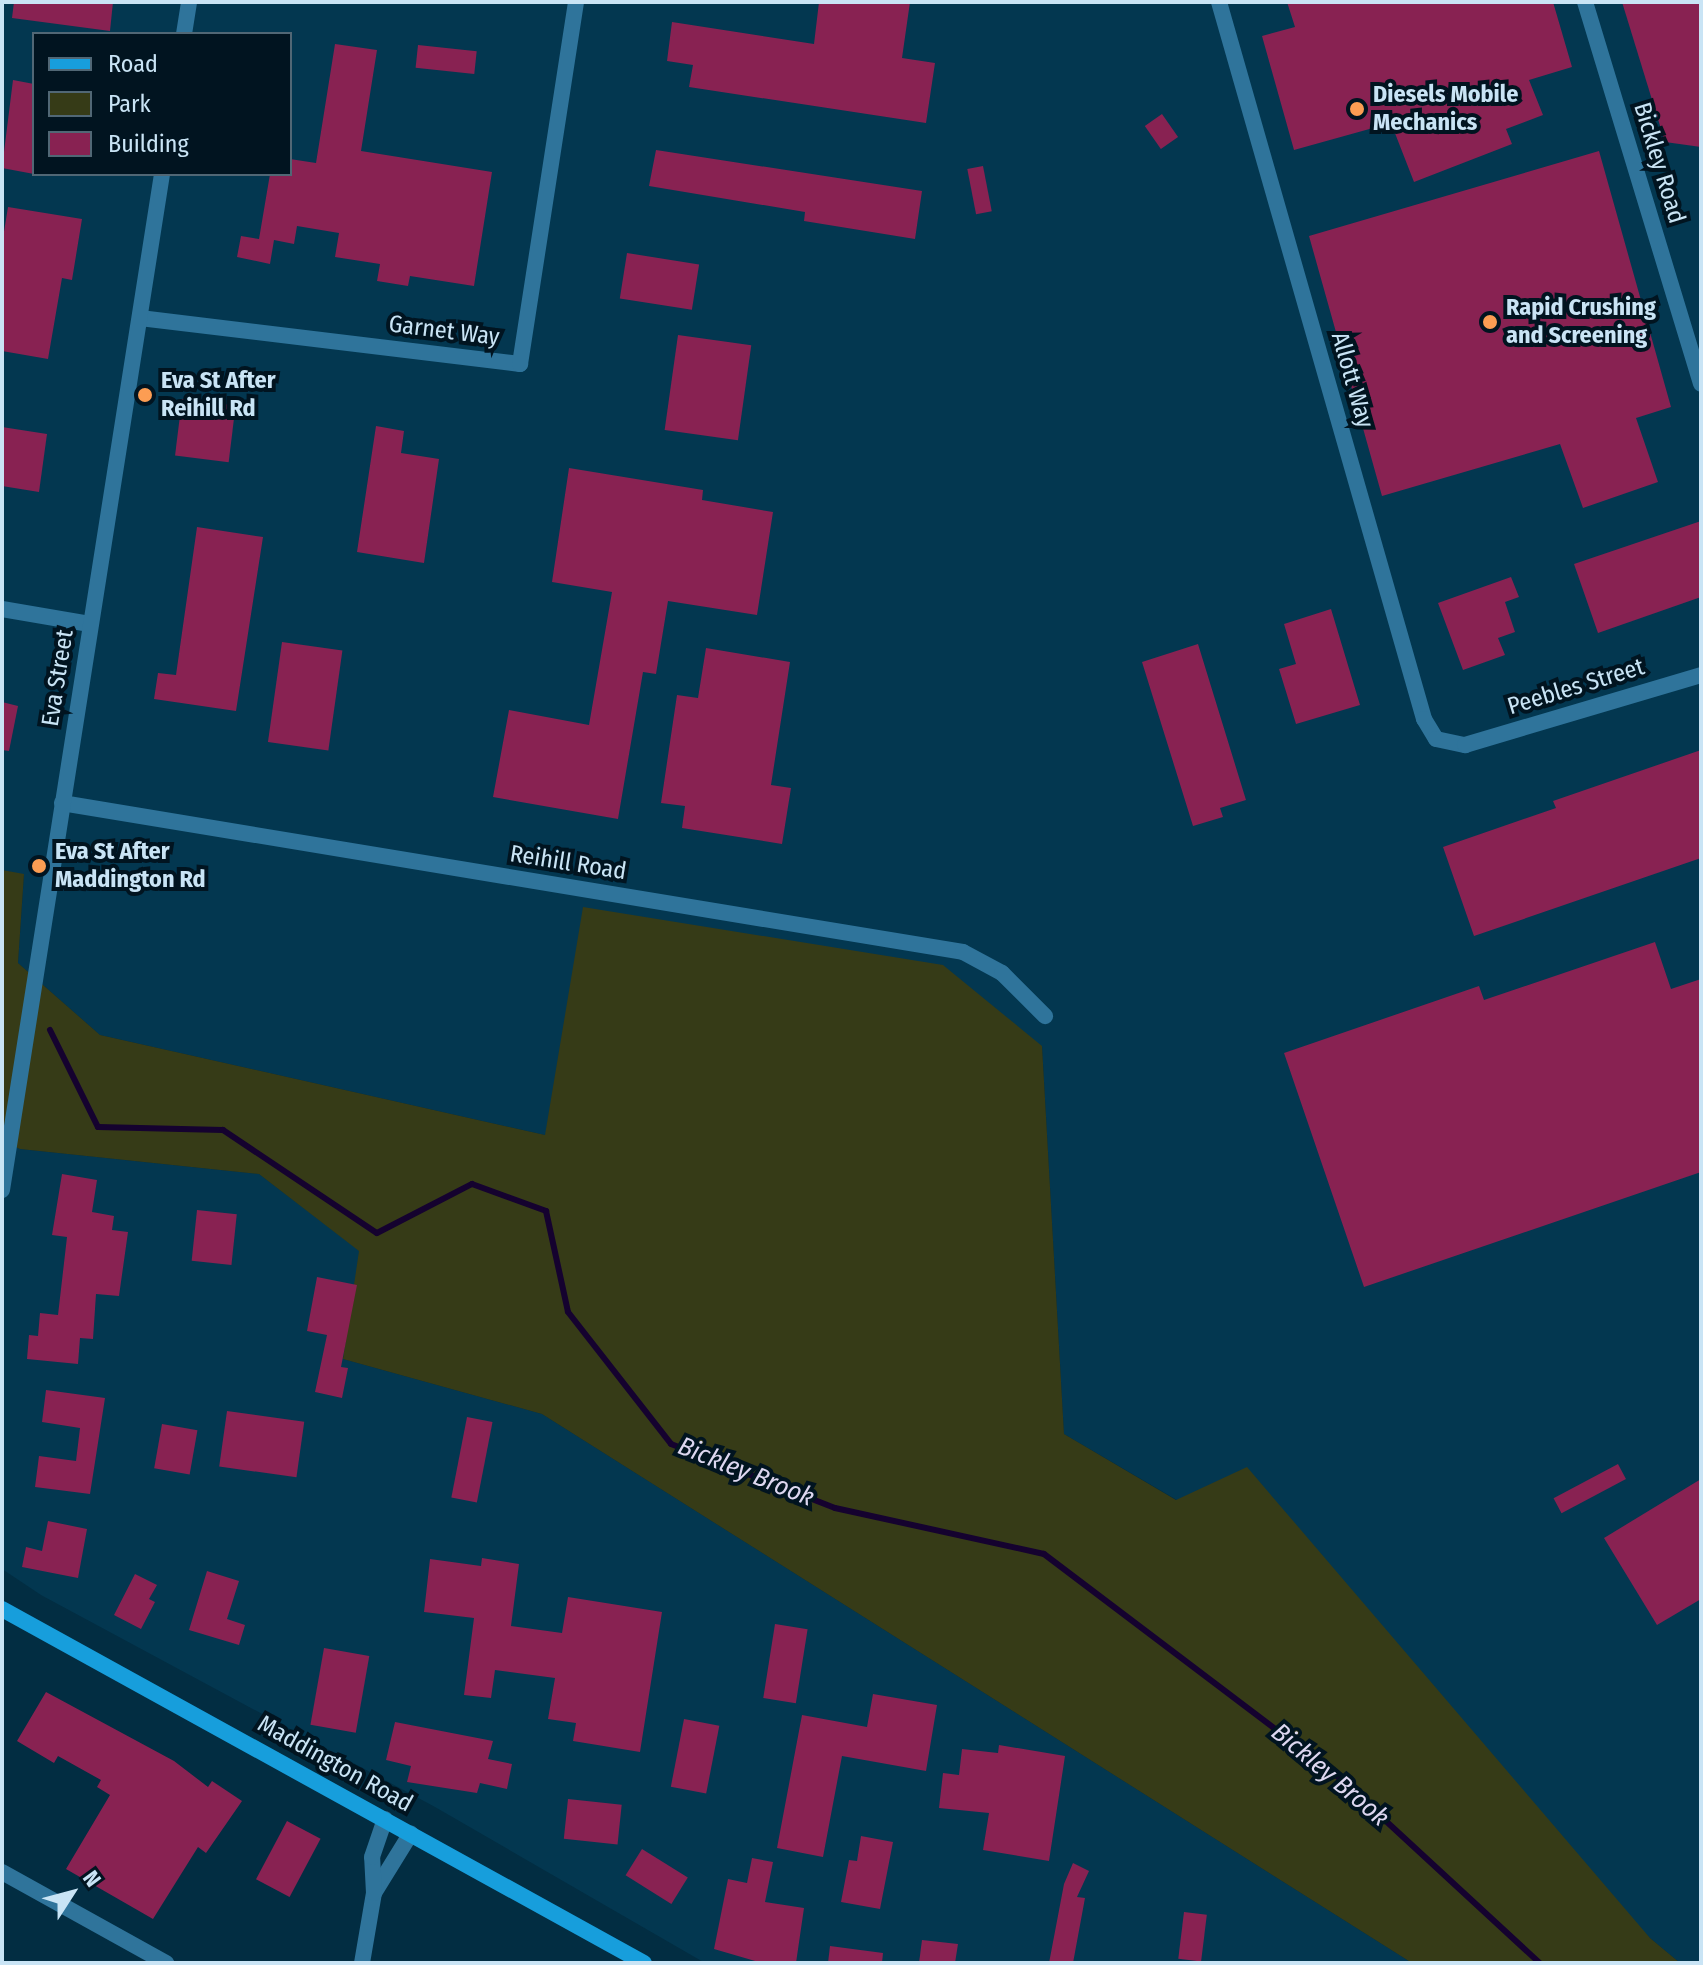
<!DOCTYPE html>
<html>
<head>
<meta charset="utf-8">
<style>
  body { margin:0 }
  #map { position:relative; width:1703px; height:1965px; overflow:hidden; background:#022d42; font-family:"Fira Sans Condensed",sans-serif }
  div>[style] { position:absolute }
  .built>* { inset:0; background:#033750 }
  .green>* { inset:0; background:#363b17 }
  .stream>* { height:6px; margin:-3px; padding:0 3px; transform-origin:3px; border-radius:3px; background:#15022f }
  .building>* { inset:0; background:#882252; transform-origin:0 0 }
  .street>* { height:16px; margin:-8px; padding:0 8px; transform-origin:8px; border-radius:8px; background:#2f749b }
  .secondary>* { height:16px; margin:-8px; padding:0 8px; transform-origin:8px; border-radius:8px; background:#179edc }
  .dots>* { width:22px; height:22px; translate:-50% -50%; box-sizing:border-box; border:4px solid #011420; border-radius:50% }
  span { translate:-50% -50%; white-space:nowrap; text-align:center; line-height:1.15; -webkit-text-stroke:8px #011420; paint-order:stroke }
  .poi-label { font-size:24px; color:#c9e4f5; font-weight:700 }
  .left { translate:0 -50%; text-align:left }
  .street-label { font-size:24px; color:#c9e4f5 }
  .water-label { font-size:26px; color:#ddd7f0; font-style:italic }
  .frame { position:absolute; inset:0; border:4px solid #c9e4f5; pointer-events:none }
  .legend { position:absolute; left:32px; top:32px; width:260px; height:144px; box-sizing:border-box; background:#011420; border:2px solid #516775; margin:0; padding:10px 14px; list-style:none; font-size:24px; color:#c9e4f5 }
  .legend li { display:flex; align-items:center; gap:16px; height:40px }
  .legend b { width:40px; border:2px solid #516775 }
  .north { position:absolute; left:32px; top:1853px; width:80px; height:80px; -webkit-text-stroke:6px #011420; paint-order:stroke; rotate:54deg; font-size:22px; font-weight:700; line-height:32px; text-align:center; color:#c9e4f5 }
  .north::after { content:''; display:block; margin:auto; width:28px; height:36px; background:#c9e4f5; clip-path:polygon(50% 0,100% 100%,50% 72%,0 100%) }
</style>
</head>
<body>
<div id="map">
  <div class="built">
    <i style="clip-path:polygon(evenodd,2px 2px,1701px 2px,1701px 1963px,1680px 1963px,1650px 1938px,1177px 1500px,1064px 1434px,1042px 1046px,545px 1135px,100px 1035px,18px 963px,24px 875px,2px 870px,2px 2px,34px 34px,290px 34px,290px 174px,34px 174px,34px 34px)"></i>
    <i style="clip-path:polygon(2px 1141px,20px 1149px,259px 1174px,360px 1251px,343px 1359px,542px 1414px,1412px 1963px,705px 1963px,435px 1807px,41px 1595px,2px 1569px)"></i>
  </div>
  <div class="green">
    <i style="clip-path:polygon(2px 870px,24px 874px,18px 963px,100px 1035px,545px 1135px,583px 907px,943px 965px,1042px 1046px,1064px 1434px,1176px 1500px,1247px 1467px,1650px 1938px,1680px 1963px,1412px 1963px,542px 1414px,343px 1359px,359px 1251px,259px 1174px,20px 1149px,2px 1141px)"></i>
  </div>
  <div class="stream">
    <i style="left:50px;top:1030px;width:108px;rotate:63.7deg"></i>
    <i style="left:98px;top:1127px;width:125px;rotate:1.4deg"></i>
    <i style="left:223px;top:1130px;width:185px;rotate:33.8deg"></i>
    <i style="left:377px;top:1233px;width:107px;rotate:-27.3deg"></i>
    <i style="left:472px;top:1184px;width:79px;rotate:20deg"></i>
    <i style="left:546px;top:1211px;width:103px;rotate:77.7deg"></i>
    <i style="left:568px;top:1312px;width:167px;rotate:52deg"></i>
    <i style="left:671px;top:1444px;width:176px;rotate:21.3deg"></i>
    <i style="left:835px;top:1508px;width:214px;rotate:12.4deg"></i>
    <i style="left:1044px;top:1554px;width:366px;rotate:37.1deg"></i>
    <i style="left:1336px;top:1775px;width:277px;rotate:42.7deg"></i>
  </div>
  <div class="building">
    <i style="clip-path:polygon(14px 2px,113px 2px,110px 31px,12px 18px)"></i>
    <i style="clip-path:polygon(819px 2px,910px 2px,902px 58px,935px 63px,926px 123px,689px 87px,693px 65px,667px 61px,672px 22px,814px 44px)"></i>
    <i style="clip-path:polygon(1287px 2px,1553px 2px,1572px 67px,1529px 80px,1543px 115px,1506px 129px,1512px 144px,1414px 182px,1391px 123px,1294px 150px,1262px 36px,1295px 27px)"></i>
    <i style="clip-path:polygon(1622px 2px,1701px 2px,1701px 147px,1665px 142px)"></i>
    <i style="clip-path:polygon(335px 44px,377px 50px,361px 151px,492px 172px,474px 286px,410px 276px,408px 286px,377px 281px,380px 264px,335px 257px,339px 233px,297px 226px,294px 244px,274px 240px,270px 264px,237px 257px,241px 236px,259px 239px,270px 174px,290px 174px,290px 159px,316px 163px)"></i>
    <i style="left:418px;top:45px;width:59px;height:23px;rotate:6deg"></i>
    <i style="clip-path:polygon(13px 80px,34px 84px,34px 174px,2px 168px)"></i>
    <i style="left:1162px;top:114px;width:28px;height:21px;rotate:55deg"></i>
    <i style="clip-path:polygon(656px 150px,922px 191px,915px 239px,804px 221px,805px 212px,649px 186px)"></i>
    <i style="clip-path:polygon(1599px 151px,1671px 407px,1636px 418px,1658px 482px,1583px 508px,1560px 444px,1382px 496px,1309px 236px)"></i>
    <i style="left:983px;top:166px;width:46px;height:16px;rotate:79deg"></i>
    <i style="clip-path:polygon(8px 207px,82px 219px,72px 280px,62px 278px,48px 359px,2px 351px,2px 244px)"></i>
    <i style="left:627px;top:253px;width:73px;height:46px;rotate:9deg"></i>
    <i style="left:678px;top:335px;width:74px;height:96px;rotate:8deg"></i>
    <i style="left:182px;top:399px;width:54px;height:57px;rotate:7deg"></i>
    <i style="clip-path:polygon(376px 426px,404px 431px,401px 453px,439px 459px,424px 563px,357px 552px)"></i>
    <i style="clip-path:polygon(2px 427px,47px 434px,39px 492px,2px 486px)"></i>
    <i style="clip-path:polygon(569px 468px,703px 490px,702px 500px,773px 512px,757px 615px,668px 601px,656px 674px,643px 672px,618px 819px,493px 797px,509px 710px,589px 725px,612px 592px,552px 582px)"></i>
    <i style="clip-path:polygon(1701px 521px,1701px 597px,1598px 633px,1574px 564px)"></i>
    <i style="clip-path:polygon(197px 527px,263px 537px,236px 711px,154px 699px,158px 673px,176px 675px)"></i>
    <i style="clip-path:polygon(1511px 577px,1519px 597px,1505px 602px,1515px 632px,1498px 638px,1505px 655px,1463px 670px,1438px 603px)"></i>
    <i style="clip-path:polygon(1331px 609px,1360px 705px,1296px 724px,1279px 669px,1296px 664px,1284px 624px)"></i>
    <i style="left:282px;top:642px;width:61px;height:101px;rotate:8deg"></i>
    <i style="clip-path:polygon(1198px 644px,1246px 800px,1220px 808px,1223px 817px,1193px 826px,1142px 662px)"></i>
    <i style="clip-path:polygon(706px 648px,790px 662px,771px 785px,791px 788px,782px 844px,682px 828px,685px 806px,661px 803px,677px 695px,698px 698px)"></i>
    <i style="clip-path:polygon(2px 702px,18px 706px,9px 751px,2px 750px)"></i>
    <i style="clip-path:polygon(1701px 750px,1701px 858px,1474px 936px,1443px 847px,1556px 808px,1553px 801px)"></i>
    <i style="clip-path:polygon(1655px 942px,1671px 989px,1701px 979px,1701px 1172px,1364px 1287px,1284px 1053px,1479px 986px,1484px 1000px)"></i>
    <i style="clip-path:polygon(62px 1174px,97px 1180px,92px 1212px,114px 1216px,112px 1230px,128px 1232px,119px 1296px,96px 1294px,93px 1339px,80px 1338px,78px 1364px,27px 1359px,29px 1335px,38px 1336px,40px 1313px,58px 1315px,67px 1237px,52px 1235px)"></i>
    <i style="left:197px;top:1210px;width:40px;height:51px;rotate:6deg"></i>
    <i style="clip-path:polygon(317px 1277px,357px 1285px,341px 1367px,348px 1368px,342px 1398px,315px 1392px,327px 1335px,307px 1331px)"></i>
    <i style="clip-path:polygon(46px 1390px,105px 1398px,90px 1494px,35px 1487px,39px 1456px,76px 1461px,80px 1428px,42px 1422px)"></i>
    <i style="left:227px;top:1411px;width:78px;height:56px;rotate:8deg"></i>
    <i style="left:467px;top:1417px;width:26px;height:82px;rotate:11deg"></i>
    <i style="left:162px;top:1424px;width:36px;height:45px;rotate:10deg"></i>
    <i style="left:1618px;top:1464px;width:17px;height:73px;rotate:62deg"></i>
    <i style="clip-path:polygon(1701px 1479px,1701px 1599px,1657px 1625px,1604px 1538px)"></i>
    <i style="clip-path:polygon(48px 1521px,87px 1529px,78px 1578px,22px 1567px,26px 1547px,42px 1551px)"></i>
    <i style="clip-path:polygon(482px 1558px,519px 1564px,511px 1626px,562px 1633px,568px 1597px,662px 1612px,640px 1752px,573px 1741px,576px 1723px,548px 1719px,555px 1678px,495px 1670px,491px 1698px,464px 1695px,474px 1618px,424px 1612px,430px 1559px,481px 1566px)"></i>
    <i style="clip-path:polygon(207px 1571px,239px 1581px,227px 1619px,245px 1625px,239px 1645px,189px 1630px)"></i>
    <i style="clip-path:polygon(135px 1574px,157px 1585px,149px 1599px,155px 1602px,141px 1629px,114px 1615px)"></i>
    <i style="left:775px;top:1624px;width:33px;height:75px;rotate:9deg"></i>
    <i style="left:324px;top:1648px;width:46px;height:78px;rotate:10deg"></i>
    <i style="clip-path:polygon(46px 1692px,174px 1761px,208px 1787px,212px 1781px,242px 1801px,206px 1853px,198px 1847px,153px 1919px,66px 1869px,110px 1795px,97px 1787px,101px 1780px,58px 1756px,54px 1763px,17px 1741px)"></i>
    <i style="clip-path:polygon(873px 1694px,937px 1705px,926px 1771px,842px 1756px,823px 1857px,777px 1848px,802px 1715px,867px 1727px)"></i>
    <i style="left:684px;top:1719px;width:36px;height:69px;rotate:11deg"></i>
    <i style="clip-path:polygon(395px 1722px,493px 1741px,488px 1759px,512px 1764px,507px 1789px,480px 1783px,477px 1793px,407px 1782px,411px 1766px,386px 1760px)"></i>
    <i style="clip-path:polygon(999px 1745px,1065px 1756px,1049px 1861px,983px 1850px,989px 1813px,939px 1808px,943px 1773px,959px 1775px,962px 1749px,998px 1753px)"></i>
    <i style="left:568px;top:1799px;width:54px;height:40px;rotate:6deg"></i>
    <i style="left:287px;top:1821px;width:38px;height:66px;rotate:28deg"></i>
    <i style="clip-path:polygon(861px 1836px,893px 1842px,880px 1909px,841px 1902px,849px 1860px,857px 1861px)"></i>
    <i style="left:642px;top:1849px;width:54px;height:31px;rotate:32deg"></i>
    <i style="clip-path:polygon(752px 1858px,773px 1862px,765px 1902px,804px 1908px,796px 1963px,762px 1963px,714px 1949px,728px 1879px,747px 1883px)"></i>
    <i style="clip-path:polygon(1073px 1863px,1089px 1871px,1077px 1897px,1085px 1898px,1073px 1963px,1049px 1963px,1064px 1884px)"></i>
    <i style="left:1184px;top:1912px;width:23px;height:47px;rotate:7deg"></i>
    <i style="clip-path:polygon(922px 1940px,958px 1944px,955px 1963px,919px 1963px)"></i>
    <i style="clip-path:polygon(830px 1946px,883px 1953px,882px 1963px,828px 1963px)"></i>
  </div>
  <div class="street">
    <i style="left:1219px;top:2px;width:746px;rotate:74.04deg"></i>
    <i style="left:1424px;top:719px;width:23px;rotate:59deg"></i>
    <i style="left:1436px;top:739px;width:30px;rotate:12deg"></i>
    <i style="left:1465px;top:745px;width:246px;rotate:-16.5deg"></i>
    <i style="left:1585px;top:2px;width:399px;rotate:73.1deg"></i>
    <i style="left:184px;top:34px;width:32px;rotate:-81deg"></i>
    <i style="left:140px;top:318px;width:383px;rotate:6.9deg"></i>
    <i style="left:520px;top:364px;width:366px;rotate:-81.2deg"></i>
    <i style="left:2px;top:609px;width:89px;rotate:9.7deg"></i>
    <i style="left:62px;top:803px;width:913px;rotate:9.39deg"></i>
    <i style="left:963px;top:952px;width:44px;rotate:28.3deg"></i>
    <i style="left:1002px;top:973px;width:61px;rotate:45deg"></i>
    <i style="left:2px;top:1190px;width:1029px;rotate:-81.05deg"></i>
    <i style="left:2px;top:1872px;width:188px;rotate:29deg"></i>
    <i style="left:374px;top:1893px;width:70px;rotate:-58.3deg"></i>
    <i style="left:362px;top:1963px;width:71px;rotate:-80.3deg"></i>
    <i style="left:374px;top:1893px;width:36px;rotate:-93deg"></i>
    <i style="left:372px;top:1857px;width:40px;rotate:-71.1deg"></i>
  </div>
  <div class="secondary">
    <i style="left:2px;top:1609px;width:733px;rotate:28.87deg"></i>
  </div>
  <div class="dots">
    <i style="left:1357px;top:109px;background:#fc9d53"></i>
    <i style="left:1490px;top:322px;background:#fc9d53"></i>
    <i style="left:145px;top:395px;background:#fc9d53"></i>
    <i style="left:39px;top:866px;background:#fc9d53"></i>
  </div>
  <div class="poi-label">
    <span class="left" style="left:1373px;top:109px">Diesels Mobile<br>Mechanics</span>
    <span class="left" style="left:1506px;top:322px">Rapid Crushing<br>and Screening</span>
    <span class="left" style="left:161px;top:395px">Eva St After<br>Reihill Rd</span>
    <span class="left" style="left:55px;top:866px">Eva St After<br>Maddington Rd</span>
  </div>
  <div class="street-label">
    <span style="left:1659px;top:163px;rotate:73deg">Bickley Road</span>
    <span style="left:444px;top:331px;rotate:7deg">Garnet Way</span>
    <span style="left:1352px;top:380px;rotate:74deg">Allott Way</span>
    <span style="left:58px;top:678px;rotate:-81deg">Eva Street</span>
    <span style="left:1576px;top:687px;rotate:-17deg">Peebles Street</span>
    <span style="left:568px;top:863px;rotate:9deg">Reihill Road</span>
    <span style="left:335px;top:1764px;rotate:29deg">Maddington Road</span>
  </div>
  <div class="water-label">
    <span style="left:746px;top:1472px;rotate:22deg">Bickley Brook</span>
    <span style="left:1330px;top:1775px;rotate:40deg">Bickley Brook</span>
  </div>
  <div class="frame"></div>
  <ul class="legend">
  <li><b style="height:10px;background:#179edc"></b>Road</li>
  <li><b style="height:22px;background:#363b17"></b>Park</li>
  <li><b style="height:22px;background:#882252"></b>Building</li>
  </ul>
  <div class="north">N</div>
</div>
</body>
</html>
